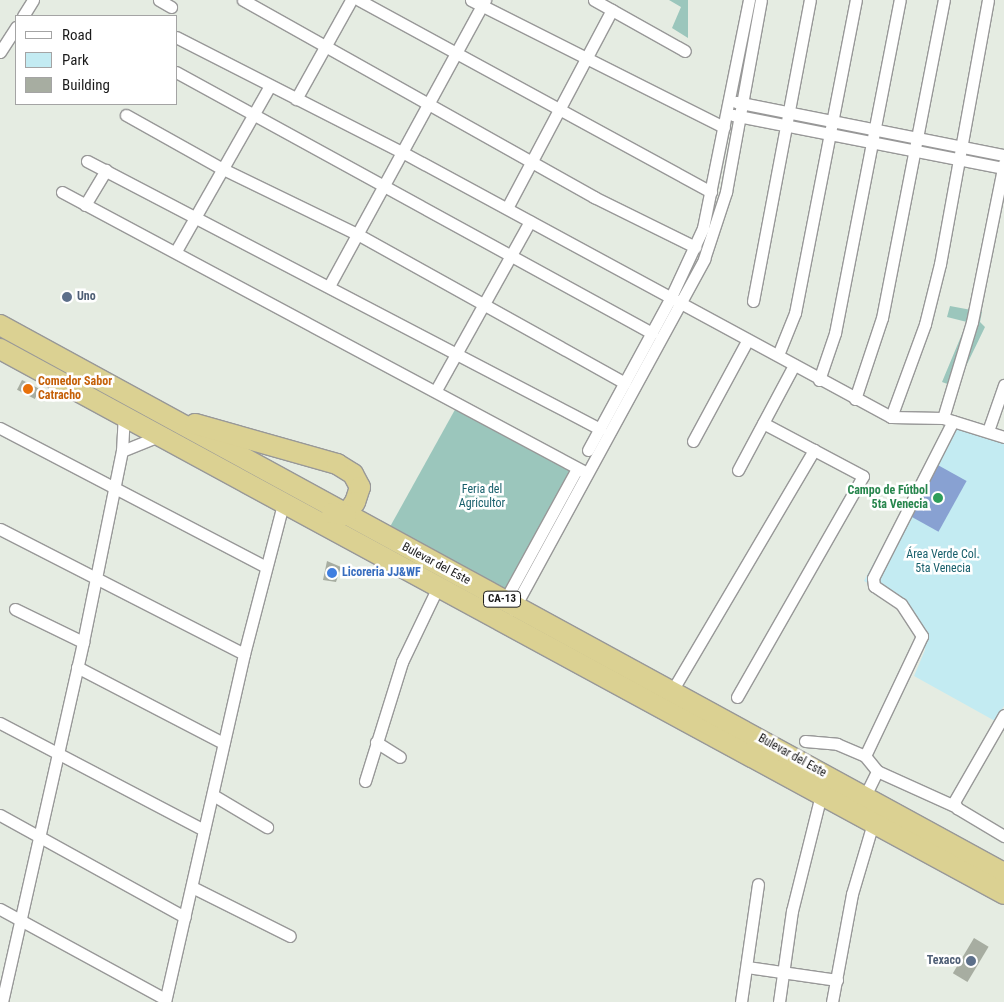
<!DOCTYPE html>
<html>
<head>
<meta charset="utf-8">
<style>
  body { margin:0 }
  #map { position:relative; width:1004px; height:1002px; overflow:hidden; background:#e5ece2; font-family:"Roboto Condensed",sans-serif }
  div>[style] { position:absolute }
  .forest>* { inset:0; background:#9bc6bc; transform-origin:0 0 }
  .park>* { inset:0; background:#c3ebf2 }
  .pitch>* { inset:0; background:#88a1d2; transform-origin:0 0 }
  .building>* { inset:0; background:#a7ada1; transform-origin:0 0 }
  .roads { filter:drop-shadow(1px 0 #989898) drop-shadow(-1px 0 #989898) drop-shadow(0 1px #989898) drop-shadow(0 -1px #989898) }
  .street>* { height:11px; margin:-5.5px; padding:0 5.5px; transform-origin:5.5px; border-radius:5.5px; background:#fff }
  .highway>* { height:20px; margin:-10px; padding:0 10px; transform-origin:10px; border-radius:10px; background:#dbd192 }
  .dots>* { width:14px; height:14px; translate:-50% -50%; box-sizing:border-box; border:2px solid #fff; border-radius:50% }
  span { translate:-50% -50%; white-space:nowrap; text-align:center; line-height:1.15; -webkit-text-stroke:5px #fff; paint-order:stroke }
  .shield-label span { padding:1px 4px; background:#fff; border:1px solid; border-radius:4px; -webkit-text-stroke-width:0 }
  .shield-label { font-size:11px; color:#1b1b1b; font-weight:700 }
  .service-label { font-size:12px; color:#4e5e75; font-weight:700 }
  .left { translate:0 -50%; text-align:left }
  .right { translate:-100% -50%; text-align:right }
  .food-label { font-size:12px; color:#c56008; font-weight:700 }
  .park-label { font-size:12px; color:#175f6b }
  .leisure-label { font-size:12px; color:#27864d; font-weight:700 }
  .street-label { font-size:12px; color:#1b1b1b }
  .shop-label { font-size:12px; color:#366cbe; font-weight:700 }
  .legend { position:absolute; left:15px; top:15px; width:162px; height:90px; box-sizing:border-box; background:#fff; border:1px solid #a4a4a4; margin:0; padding:6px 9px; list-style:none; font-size:15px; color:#1b1b1b }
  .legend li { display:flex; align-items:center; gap:10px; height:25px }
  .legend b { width:25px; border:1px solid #a4a4a4 }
</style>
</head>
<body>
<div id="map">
  <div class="forest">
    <i style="clip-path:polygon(669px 0,688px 0,688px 38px,672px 28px,681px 7px)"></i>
    <i style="clip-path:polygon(950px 306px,982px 312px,980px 322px,985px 327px,956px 387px,942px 382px,967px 322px,947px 317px)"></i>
    <i style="left:457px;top:406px;width:132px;height:137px;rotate:29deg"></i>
  </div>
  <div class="park">
    <i style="clip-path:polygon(949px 422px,1004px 443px,1004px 706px,995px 721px,914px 676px,925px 650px,922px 634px,889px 595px,864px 581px)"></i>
  </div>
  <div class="pitch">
    <i style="left:936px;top:464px;width:35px;height:58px;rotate:29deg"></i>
  </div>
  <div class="building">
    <i style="left:22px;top:380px;width:20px;height:11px;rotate:27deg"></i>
    <i style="clip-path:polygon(327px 561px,341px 567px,336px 582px,323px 580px)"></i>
    <i style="left:974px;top:938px;width:17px;height:41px;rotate:31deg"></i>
  </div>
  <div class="roads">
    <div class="street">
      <i style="left:159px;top:0;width:14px;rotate:30deg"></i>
      <i style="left:243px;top:0;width:403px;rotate:29.3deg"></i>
      <i style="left:594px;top:197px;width:113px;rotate:26.3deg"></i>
      <i style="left:359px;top:0;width:401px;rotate:28.6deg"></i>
      <i style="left:471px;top:0;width:283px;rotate:26.7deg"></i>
      <i style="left:594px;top:0;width:104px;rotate:29.3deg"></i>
      <i style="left:23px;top:16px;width:19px;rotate:-58deg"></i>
      <i style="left:176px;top:37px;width:254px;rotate:27deg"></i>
      <i style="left:402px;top:152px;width:556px;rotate:28.45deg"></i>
      <i style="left:891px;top:417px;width:52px;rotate:1.1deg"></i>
      <i style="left:943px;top:418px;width:64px;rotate:17.3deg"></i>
      <i style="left:0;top:52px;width:30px;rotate:-57deg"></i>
      <i style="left:176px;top:72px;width:543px;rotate:28.74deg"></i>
      <i style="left:296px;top:99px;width:113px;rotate:-60.9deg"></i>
      <i style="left:736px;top:102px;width:273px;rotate:11.2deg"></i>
      <i style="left:126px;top:115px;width:109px;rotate:29.2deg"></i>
      <i style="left:221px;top:168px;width:153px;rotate:25.9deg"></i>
      <i style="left:359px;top:235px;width:304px;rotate:29.1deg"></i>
      <i style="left:733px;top:115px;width:276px;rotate:11.1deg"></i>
      <i style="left:87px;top:161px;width:579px;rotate:27.58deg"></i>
      <i style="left:62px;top:192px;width:593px;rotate:28.16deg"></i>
      <i style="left:85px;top:205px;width:41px;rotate:-59deg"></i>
      <i style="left:507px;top:208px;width:224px;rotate:-62.1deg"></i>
      <i style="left:176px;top:251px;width:189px;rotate:-60.4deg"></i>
      <i style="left:329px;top:286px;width:326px;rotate:-61.4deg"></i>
      <i style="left:753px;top:301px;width:306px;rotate:-79.3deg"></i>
      <i style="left:778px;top:355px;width:45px;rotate:-68deg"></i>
      <i style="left:795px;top:313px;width:319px;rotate:-79deg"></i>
      <i style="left:819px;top:380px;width:50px;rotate:-71.2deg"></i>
      <i style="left:835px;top:333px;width:339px;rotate:-79deg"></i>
      <i style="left:436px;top:390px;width:193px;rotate:-60.9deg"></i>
      <i style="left:855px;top:399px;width:85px;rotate:-71.6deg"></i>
      <i style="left:882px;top:318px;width:324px;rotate:-79deg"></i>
      <i style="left:891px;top:417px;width:99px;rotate:-69.9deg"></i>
      <i style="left:925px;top:324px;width:62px;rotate:-76deg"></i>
      <i style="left:940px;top:264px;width:268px;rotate:-79.7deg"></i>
      <i style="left:943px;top:418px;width:100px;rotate:-73.2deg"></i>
      <i style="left:972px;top:322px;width:162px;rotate:-78.6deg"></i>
      <i style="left:0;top:428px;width:300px;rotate:27.6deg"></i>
      <i style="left:988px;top:431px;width:49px;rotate:-70.8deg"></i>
      <i style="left:693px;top:441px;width:114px;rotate:-61.6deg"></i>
      <i style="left:588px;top:450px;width:174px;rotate:-61.5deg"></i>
      <i style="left:671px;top:297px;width:76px;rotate:-65.1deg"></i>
      <i style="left:703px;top:228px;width:233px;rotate:-78.6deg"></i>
      <i style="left:122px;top:451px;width:40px;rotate:-22deg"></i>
      <i style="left:738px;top:470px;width:119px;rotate:-61.9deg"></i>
      <i style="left:0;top:529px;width:274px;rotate:27.1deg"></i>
      <i style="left:503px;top:604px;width:154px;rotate:-61.3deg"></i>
      <i style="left:15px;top:609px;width:76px;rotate:25.9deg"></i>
      <i style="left:513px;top:610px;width:400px;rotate:-61.4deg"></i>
      <i style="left:704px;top:259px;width:71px;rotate:-71.8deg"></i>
      <i style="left:726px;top:192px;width:195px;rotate:-79.7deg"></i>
      <i style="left:77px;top:667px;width:165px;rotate:27.5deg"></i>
      <i style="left:672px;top:691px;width:280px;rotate:-59.5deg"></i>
      <i style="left:737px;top:697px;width:254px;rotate:-60.3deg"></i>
      <i style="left:863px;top:476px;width:113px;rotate:-152.1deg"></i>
      <i style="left:1004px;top:715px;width:100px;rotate:119.9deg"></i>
      <i style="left:954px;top:802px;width:7px;rotate:63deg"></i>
      <i style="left:957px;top:808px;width:55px;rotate:30.8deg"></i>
      <i style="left:0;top:723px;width:230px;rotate:27.7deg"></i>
      <i style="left:805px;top:741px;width:32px;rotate:5deg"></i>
      <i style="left:837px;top:744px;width:30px;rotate:23deg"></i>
      <i style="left:865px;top:756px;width:19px;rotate:51deg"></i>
      <i style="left:877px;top:771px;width:85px;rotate:24.4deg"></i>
      <i style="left:376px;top:742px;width:28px;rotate:32deg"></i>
      <i style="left:865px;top:756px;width:133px;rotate:-64.6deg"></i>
      <i style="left:922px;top:636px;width:38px;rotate:-123deg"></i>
      <i style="left:901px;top:604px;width:32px;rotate:-146deg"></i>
      <i style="left:874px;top:586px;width:8px;rotate:-97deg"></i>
      <i style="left:873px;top:578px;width:176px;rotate:-63deg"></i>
      <i style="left:365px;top:781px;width:125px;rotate:-72.7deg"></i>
      <i style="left:402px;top:662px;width:83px;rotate:-64.4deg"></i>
      <i style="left:213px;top:795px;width:63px;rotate:30.7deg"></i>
      <i style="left:865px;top:796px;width:28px;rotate:-64deg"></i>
      <i style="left:0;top:815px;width:211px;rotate:28.9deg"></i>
      <i style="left:194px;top:888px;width:107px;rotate:26.6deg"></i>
      <i style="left:0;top:909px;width:188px;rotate:28.6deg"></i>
      <i style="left:747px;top:967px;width:91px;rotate:8.2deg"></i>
      <i style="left:2px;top:1002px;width:369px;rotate:-77.3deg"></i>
      <i style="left:83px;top:642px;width:195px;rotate:-78.5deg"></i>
      <i style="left:122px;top:451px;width:34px;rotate:-87deg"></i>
      <i style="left:165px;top:1002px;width:357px;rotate:-77.2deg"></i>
      <i style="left:244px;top:654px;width:155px;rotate:-75.4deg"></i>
      <i style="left:741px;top:1002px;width:119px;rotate:-81.8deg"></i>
      <i style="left:779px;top:1002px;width:92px;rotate:-81.9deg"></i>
      <i style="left:792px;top:911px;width:120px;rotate:-76deg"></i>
      <i style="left:832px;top:1002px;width:110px;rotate:-79.5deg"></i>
      <i style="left:852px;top:894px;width:74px;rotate:-73.5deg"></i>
    </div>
    <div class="highway">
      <i style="left:0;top:325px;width:1144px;rotate:28.63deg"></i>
      <i style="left:0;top:349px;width:1142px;rotate:28.49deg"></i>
      <i style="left:195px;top:424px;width:148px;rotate:15.7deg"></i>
      <i style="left:337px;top:464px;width:19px;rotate:32deg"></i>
      <i style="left:353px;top:474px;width:15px;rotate:62deg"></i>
      <i style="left:360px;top:487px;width:16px;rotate:108deg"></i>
      <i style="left:355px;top:502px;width:16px;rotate:125deg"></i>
      <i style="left:346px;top:515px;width:14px;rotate:-172deg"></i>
    </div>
  </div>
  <div class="dots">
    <i style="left:67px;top:297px;background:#5c6f8a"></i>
    <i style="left:28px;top:389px;background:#e8710a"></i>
    <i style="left:938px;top:498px;background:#2e9e5b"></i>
    <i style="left:332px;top:573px;background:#3f7fe0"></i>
    <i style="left:971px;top:961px;background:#5c6f8a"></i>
  </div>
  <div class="shield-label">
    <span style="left:502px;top:599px">CA-13</span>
  </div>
  <div class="service-label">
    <span class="left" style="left:77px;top:297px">Uno</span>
    <span class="right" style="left:961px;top:961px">Texaco</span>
  </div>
  <div class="food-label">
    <span class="left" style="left:38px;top:389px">Comedor Sabor<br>Catracho</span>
  </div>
  <div class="park-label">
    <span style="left:482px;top:497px">Feria del<br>Agricultor</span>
    <span style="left:943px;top:562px">Área Verde Col.<br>5ta Venecia</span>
  </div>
  <div class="leisure-label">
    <span class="right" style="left:928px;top:498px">Campo de Fútbol<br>5ta Venecia</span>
  </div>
  <div class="street-label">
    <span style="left:436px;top:564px;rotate:28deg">Bulevar del Este</span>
    <span style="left:792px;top:756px;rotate:29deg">Bulevar del Este</span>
  </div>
  <div class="shop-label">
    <span class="left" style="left:342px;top:573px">Licoreria JJ&amp;WF</span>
  </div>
  <ul class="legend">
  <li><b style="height:6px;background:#fff"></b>Road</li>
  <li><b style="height:14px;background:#c3ebf2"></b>Park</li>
  <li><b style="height:14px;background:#a7ada1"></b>Building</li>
  </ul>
</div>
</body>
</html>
